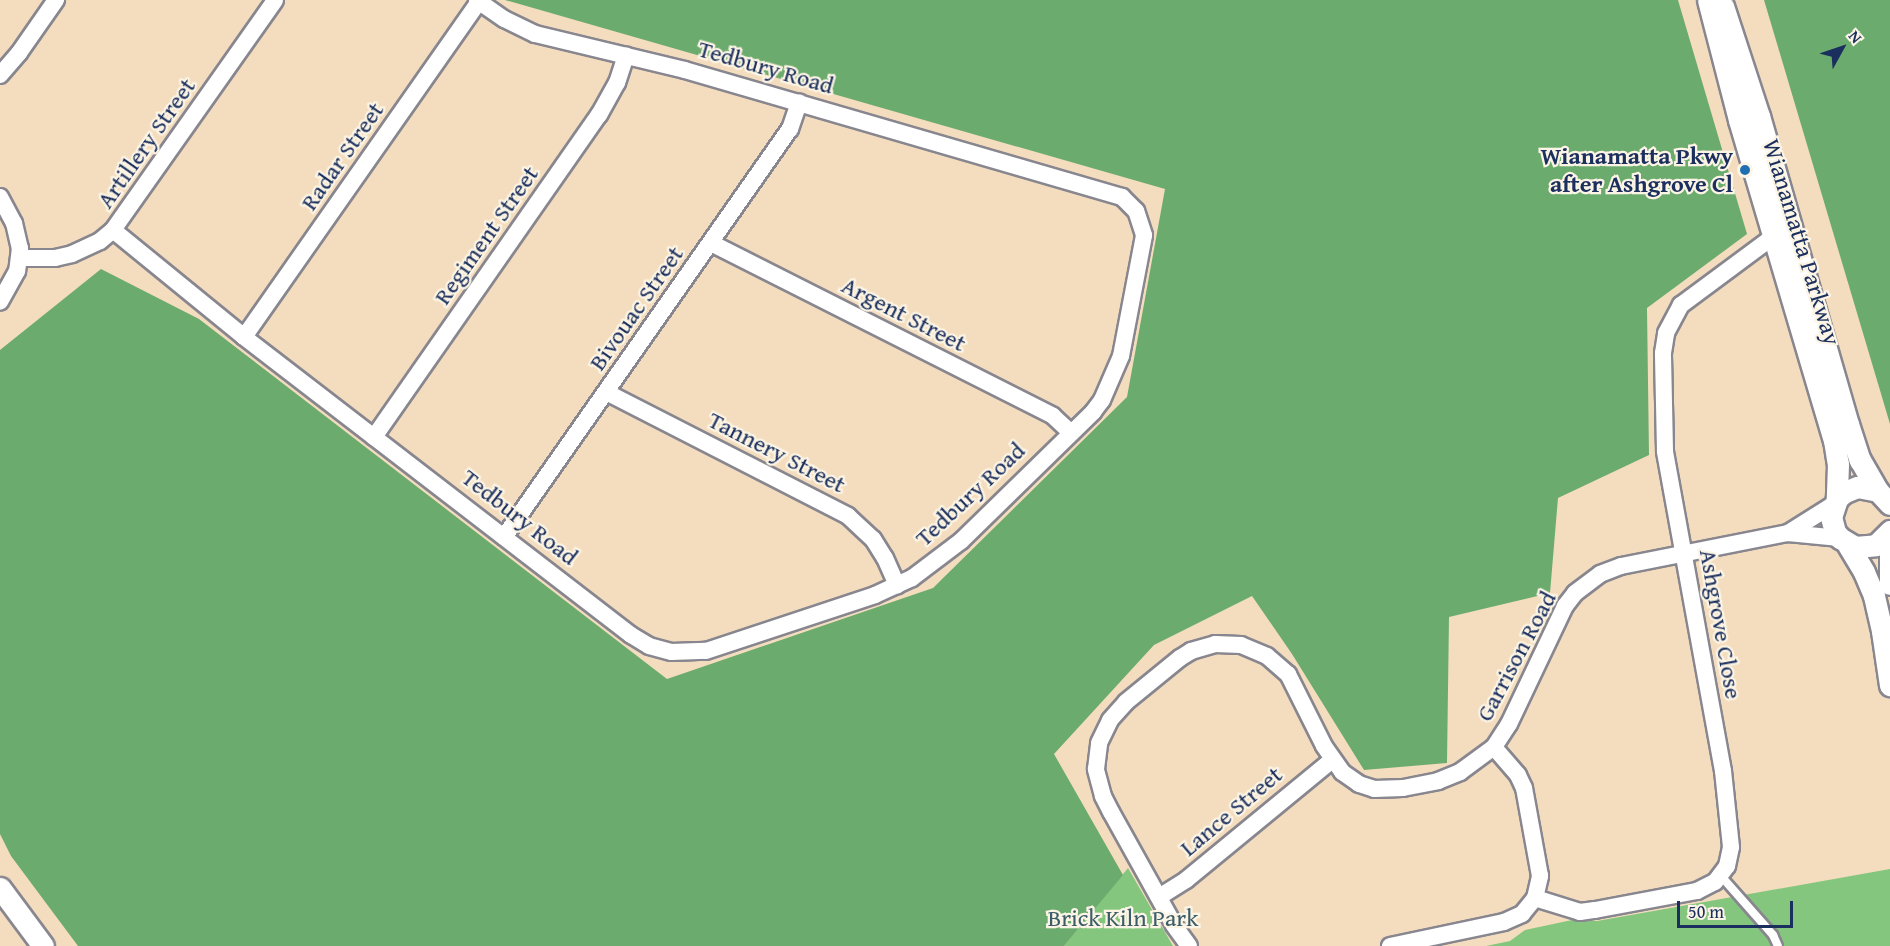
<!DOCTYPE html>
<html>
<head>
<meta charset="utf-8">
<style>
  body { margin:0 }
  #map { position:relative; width:1890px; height:946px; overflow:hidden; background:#f4ddbf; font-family:"Gentium Book Plus",serif }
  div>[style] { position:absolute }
  .green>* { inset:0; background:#85c67f }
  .forest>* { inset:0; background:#6cab6e }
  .roads { filter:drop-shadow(2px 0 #88868e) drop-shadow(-2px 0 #88868e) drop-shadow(0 2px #88868e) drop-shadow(0 -2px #88868e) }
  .service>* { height:8px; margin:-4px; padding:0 4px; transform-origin:4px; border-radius:4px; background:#fff }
  .minor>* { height:16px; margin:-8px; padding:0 8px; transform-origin:8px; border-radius:8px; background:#fff }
  .tertiary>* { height:21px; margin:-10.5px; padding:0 10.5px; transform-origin:10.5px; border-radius:10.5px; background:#fff }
  .dots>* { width:16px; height:16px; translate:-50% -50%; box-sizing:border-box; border:3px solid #fcf5e5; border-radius:50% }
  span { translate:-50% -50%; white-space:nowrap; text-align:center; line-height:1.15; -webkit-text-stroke:4.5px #fcf5e5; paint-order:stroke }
  .street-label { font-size:24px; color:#1b2f5e }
  .poi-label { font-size:24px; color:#1b2f5e; font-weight:700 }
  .right { translate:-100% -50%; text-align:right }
  .park-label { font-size:24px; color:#3b5c68 }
  .north { position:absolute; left:1812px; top:18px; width:60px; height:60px; -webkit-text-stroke:4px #fcf5e5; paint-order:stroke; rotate:50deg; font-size:16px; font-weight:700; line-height:24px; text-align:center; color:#1b2f5e }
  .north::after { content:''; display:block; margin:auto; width:21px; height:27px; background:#1b2f5e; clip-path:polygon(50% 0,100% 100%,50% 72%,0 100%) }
  .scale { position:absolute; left:1677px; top:901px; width:116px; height:27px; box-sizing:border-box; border:3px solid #1b2f5e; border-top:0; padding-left:8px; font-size:18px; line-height:21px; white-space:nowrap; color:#1b2f5e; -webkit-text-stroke:4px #fcf5e5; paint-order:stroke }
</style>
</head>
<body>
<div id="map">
  <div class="green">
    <i style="clip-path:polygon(1128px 868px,1173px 946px,1064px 946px)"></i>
    <i style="clip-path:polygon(1890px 869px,1890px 946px,1486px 946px,1510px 941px,1525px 930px,1572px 920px,1597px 921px)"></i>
  </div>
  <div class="forest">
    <i style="clip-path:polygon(505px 0,1678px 0,1747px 234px,1647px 308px,1649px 455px,1558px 498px,1550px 593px,1449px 617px,1447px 763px,1364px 770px,1292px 654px,1252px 596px,1154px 645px,1054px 754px,1123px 875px,1064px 946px,78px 946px,11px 856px,0 834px,0 350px,101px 269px,199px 319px,667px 679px,933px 588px,1127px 397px,1165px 189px)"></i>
    <i style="clip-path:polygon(1764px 0,1890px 0,1890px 424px)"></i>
  </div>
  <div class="roads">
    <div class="service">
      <i style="left:1721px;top:876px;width:79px;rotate:48.6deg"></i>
      <i style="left:1773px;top:935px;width:12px;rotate:66deg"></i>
    </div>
    <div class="minor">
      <i style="left:0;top:75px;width:29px;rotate:-49deg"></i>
      <i style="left:19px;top:53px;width:65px;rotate:-55.1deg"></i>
      <i style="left:0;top:197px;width:30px;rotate:62deg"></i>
      <i style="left:14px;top:223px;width:26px;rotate:77deg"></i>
      <i style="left:20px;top:248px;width:23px;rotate:97deg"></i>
      <i style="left:17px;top:271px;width:35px;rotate:119deg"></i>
      <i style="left:113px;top:230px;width:169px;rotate:39.2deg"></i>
      <i style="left:244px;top:337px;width:488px;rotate:37.6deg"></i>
      <i style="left:631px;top:635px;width:21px;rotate:31deg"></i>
      <i style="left:649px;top:646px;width:23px;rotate:15deg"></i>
      <i style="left:671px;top:652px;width:35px;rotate:-2deg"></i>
      <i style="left:706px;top:651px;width:178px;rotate:-18.3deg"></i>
      <i style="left:875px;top:595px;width:41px;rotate:-24.7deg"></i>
      <i style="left:912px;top:578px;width:61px;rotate:-37.1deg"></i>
      <i style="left:961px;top:541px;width:185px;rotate:-44.3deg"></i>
      <i style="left:1093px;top:412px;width:15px;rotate:-53deg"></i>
      <i style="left:1102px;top:400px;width:48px;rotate:-66.6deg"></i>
      <i style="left:1121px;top:356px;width:123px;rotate:-79.2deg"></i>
      <i style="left:1144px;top:235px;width:25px;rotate:-108deg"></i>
      <i style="left:1136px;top:211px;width:20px;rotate:-135deg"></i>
      <i style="left:1122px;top:197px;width:455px;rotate:-163.8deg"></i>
      <i style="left:685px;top:70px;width:154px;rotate:-166.5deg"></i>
      <i style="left:535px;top:34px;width:34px;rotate:-154deg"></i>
      <i style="left:504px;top:19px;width:33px;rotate:-145deg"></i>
      <i style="left:711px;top:243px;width:383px;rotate:26.8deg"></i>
      <i style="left:1053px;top:416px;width:25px;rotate:43deg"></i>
      <i style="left:20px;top:258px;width:35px"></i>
      <i style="left:55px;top:258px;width:17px;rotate:-13deg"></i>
      <i style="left:72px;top:254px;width:31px;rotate:-25deg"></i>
      <i style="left:100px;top:241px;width:17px;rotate:-40deg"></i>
      <i style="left:113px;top:230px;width:281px;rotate:-54.8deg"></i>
      <i style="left:244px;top:337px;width:409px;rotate:-55deg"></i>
      <i style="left:606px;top:392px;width:272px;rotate:27.1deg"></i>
      <i style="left:848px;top:516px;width:34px;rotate:43deg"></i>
      <i style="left:873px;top:539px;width:22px;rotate:58deg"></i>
      <i style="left:885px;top:558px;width:30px;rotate:66deg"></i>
      <i style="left:374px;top:437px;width:393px;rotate:-55.1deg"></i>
      <i style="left:599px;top:115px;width:37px;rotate:-61deg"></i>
      <i style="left:617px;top:83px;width:29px;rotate:-72deg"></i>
      <i style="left:1788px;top:533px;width:54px;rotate:-32.2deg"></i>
      <i style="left:504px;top:537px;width:498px;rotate:-55deg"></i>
      <i style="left:790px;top:129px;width:28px;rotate:-71deg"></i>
      <i style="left:1159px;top:897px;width:32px;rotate:-32deg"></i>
      <i style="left:1186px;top:880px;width:189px;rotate:-39.4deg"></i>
      <i style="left:1535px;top:898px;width:47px;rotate:17.3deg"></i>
      <i style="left:1580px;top:912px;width:15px;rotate:-8deg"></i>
      <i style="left:1595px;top:910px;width:104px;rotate:-10.6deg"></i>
      <i style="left:1697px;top:891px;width:20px;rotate:-27deg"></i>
      <i style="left:1715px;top:882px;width:20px;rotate:-53deg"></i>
      <i style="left:1727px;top:866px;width:19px;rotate:-78deg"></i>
      <i style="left:1731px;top:847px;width:76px;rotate:-96deg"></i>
      <i style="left:1723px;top:771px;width:325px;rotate:-100.3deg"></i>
      <i style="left:1665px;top:451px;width:98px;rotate:-91.2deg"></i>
      <i style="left:1663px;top:353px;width:20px;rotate:-81deg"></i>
      <i style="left:1666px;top:333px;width:32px;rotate:-62deg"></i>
      <i style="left:1681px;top:305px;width:116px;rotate:-36.6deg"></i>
      <i style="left:1189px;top:946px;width:26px;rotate:-126deg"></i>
      <i style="left:1174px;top:925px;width:129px;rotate:-119.1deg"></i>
      <i style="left:1111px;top:812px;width:18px;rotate:-117deg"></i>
      <i style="left:1103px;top:796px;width:28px;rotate:-105deg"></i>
      <i style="left:1096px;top:769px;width:26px;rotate:-83deg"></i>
      <i style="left:1099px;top:743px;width:25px;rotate:-64deg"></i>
      <i style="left:1110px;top:720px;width:24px;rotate:-48deg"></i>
      <i style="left:1126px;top:702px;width:70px;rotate:-39.2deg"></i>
      <i style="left:1180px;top:658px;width:13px;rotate:-32deg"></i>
      <i style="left:1191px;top:651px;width:25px;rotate:-16deg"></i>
      <i style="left:1215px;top:644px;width:26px;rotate:2deg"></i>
      <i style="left:1241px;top:645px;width:28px;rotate:23deg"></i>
      <i style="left:1267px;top:656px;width:28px;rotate:41deg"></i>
      <i style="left:1288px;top:674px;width:80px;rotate:63.4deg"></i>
      <i style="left:1324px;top:746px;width:32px;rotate:55deg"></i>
      <i style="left:1342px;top:772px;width:21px;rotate:35deg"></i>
      <i style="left:1359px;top:784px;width:16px;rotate:18deg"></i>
      <i style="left:1374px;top:789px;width:29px;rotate:-2deg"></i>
      <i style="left:1403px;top:788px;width:36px;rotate:-11deg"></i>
      <i style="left:1438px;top:781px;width:24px;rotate:-22deg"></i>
      <i style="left:1460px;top:772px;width:42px;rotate:-36.3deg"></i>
      <i style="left:1494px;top:747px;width:27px;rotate:-57deg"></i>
      <i style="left:1509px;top:724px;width:131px;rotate:-64.6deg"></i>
      <i style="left:1565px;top:606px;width:16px;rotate:-52deg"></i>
      <i style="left:1575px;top:593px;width:31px;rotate:-37deg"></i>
      <i style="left:1600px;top:574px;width:22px;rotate:-21deg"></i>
      <i style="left:1621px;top:566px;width:170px;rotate:-11.2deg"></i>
      <i style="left:1788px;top:533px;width:52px;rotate:5.5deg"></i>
      <i style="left:1390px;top:946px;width:116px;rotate:-11.9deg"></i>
      <i style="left:1504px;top:922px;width:20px;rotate:-24deg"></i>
      <i style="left:1522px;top:914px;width:21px;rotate:-51deg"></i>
      <i style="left:1535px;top:898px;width:23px;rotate:-77deg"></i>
      <i style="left:1540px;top:876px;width:89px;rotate:-100.3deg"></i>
      <i style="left:1524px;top:788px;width:14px;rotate:-115deg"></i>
      <i style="left:1518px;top:775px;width:37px;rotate:-131deg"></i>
    </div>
    <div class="tertiary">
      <i style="left:1708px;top:0;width:124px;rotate:75.5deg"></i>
      <i style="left:1739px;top:120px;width:334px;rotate:73.5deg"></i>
      <i style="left:1834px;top:440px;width:24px;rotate:81deg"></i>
      <i style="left:1838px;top:464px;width:35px;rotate:92deg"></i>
      <i style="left:1723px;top:6px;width:116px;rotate:71.9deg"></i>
      <i style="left:1759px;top:116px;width:321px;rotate:73.9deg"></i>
      <i style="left:1848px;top:424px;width:38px;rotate:72deg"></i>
      <i style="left:1860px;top:460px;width:36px;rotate:60deg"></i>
      <i style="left:1890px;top:504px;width:18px;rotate:-133deg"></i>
      <i style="left:1878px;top:491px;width:21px;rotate:-169deg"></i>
      <i style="left:1857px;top:487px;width:15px;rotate:157deg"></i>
      <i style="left:1843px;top:493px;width:8px;rotate:135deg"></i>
      <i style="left:1837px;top:499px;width:19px;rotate:108deg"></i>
      <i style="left:1831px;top:517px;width:16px;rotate:75deg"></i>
      <i style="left:1835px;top:532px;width:8px;rotate:50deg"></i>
      <i style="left:1840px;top:538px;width:17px;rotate:31deg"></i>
      <i style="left:1855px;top:547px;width:21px;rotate:-5deg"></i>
      <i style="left:1876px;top:545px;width:20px;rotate:-45deg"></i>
      <i style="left:1890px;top:536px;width:48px;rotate:90deg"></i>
      <i style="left:1848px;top:545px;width:31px;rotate:59deg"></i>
      <i style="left:1864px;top:572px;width:26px;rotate:67deg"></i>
      <i style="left:1874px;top:596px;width:36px;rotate:77deg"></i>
      <i style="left:1882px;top:631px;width:55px;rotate:81.6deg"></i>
      <i style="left:0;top:888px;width:72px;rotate:53.4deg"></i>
    </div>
  </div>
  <div class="dots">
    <i style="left:1745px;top:170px;background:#1f6fb2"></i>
  </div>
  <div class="street-label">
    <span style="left:766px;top:67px;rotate:16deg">Tedbury Road</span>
    <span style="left:146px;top:143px;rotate:-55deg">Artillery Street</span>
    <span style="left:342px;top:156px;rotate:-55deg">Radar Street</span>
    <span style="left:486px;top:235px;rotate:-55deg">Regiment Street</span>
    <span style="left:1802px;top:242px;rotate:73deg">Wianamatta Parkway</span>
    <span style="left:636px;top:308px;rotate:-55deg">Bivouac Street</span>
    <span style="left:904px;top:314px;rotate:27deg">Argent Street</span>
    <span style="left:777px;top:452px;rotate:27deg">Tannery Street</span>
    <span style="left:970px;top:494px;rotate:-43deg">Tedbury Road</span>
    <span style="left:520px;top:517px;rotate:38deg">Tedbury Road</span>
    <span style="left:1721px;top:624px;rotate:80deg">Ashgrove Close</span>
    <span style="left:1516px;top:656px;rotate:-62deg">Garrison Road</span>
    <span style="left:1231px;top:811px;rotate:-40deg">Lance Street</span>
  </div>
  <div class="poi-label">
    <span class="right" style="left:1733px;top:170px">Wianamatta Pkwy<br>after Ashgrove Cl</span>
  </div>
  <div class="park-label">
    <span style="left:1123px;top:918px">Brick Kiln Park</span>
  </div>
  <div class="north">N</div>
  <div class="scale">50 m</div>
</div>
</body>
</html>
